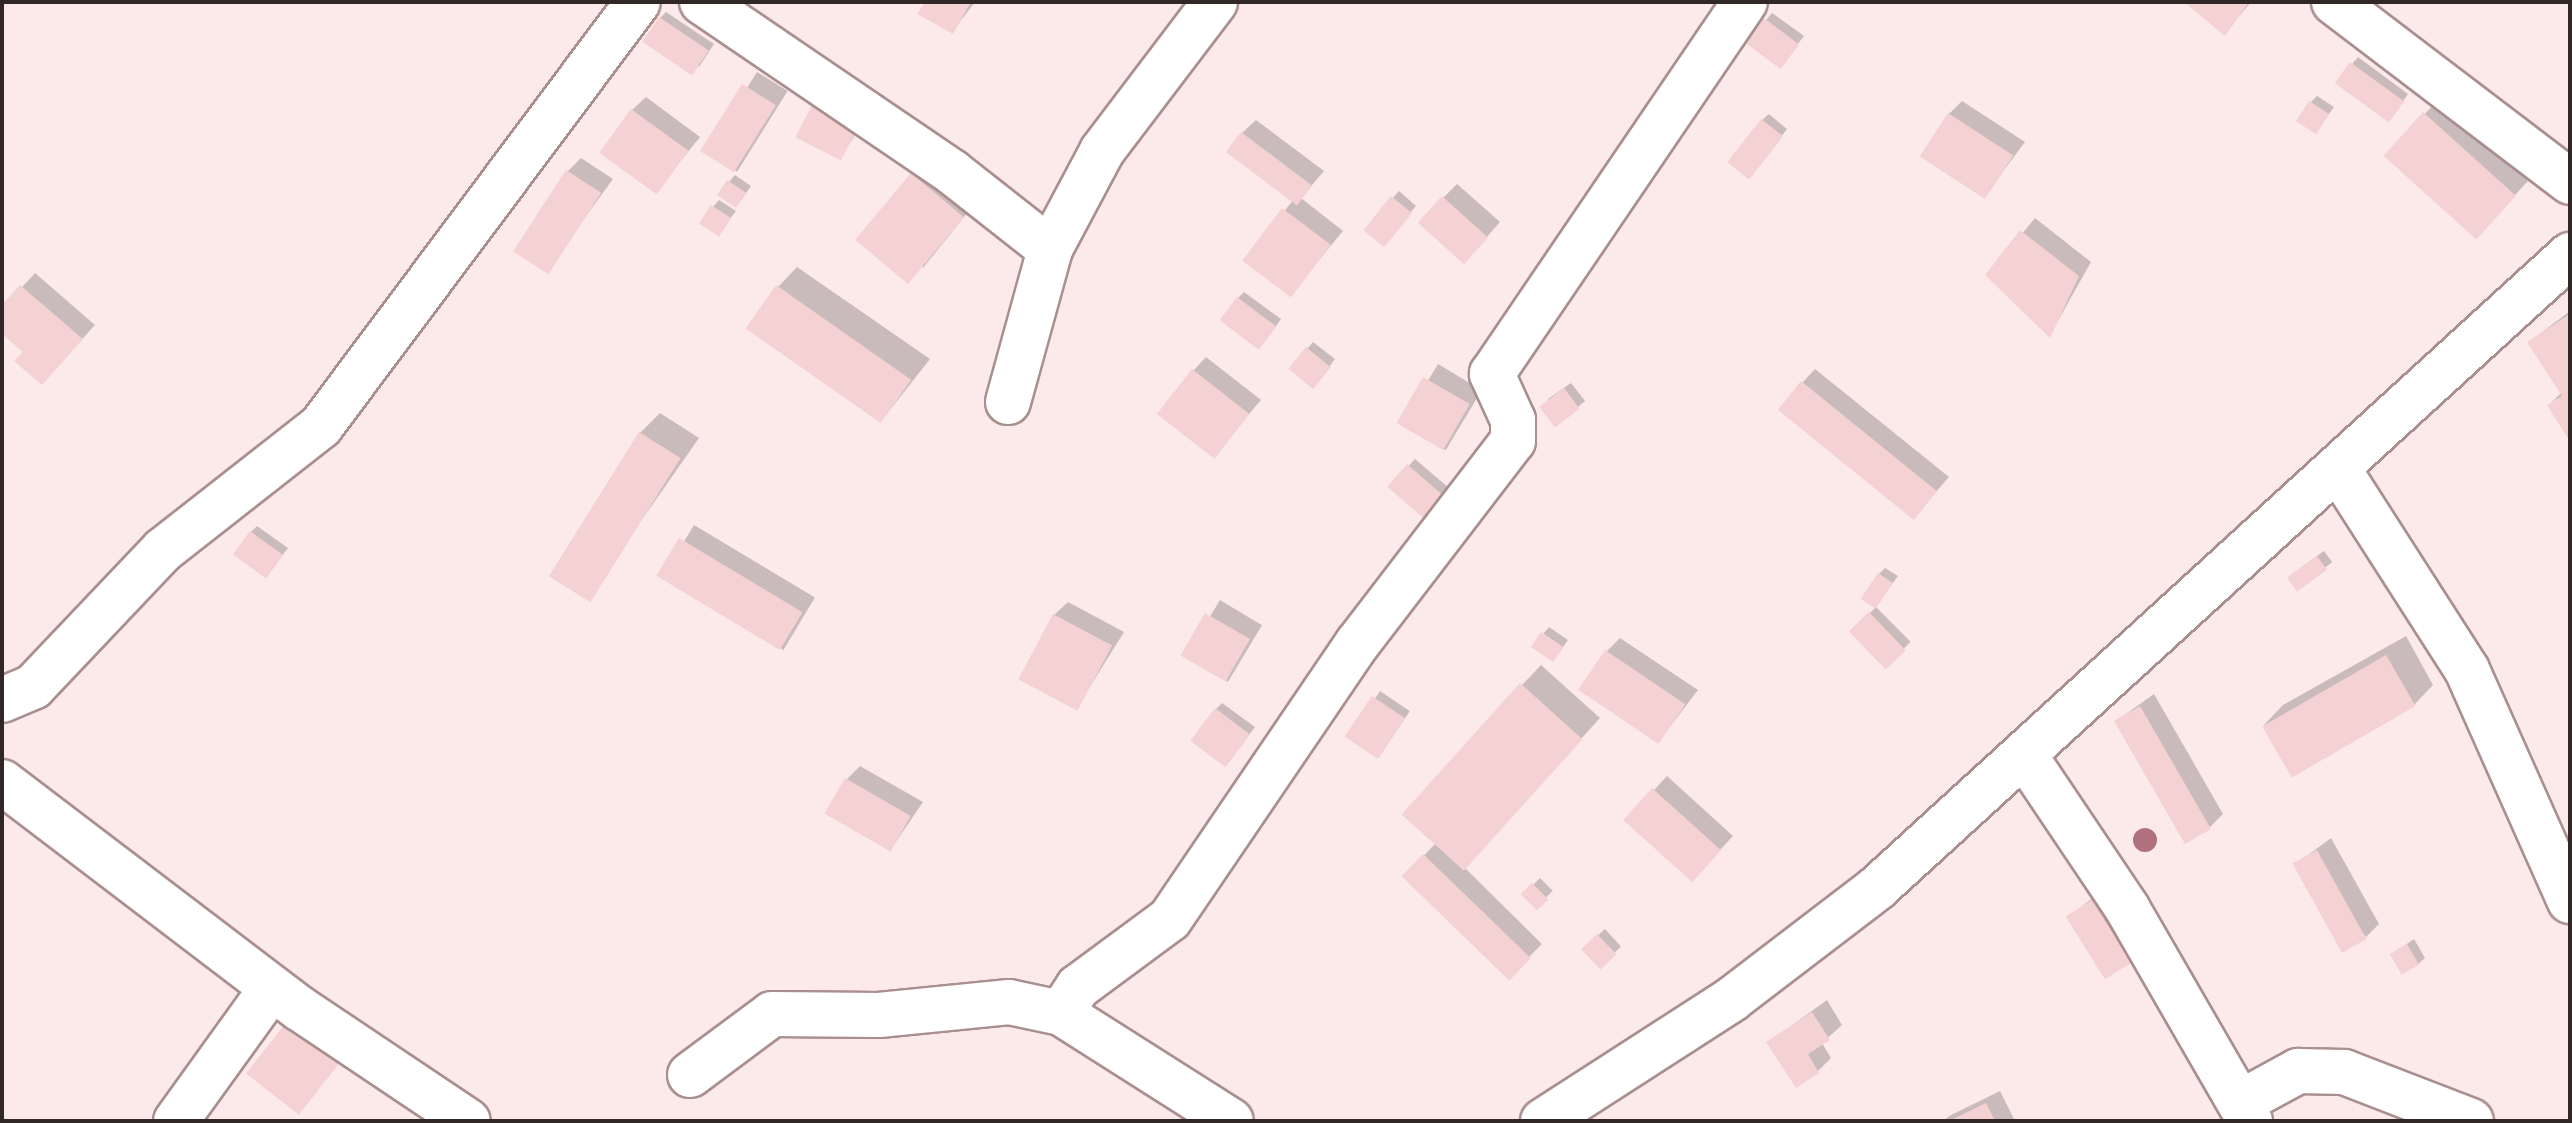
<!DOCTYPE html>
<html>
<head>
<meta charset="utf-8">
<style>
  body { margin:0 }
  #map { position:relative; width:2572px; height:1123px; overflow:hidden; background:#fceaea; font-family:Roboto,sans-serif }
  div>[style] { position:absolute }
  .shadow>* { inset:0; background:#0003; transform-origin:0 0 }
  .building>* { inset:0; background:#f4d1d2; transform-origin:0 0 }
  .roads { filter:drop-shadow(2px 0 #aa8f8f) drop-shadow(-2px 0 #aa8f8f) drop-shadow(0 2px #aa8f8f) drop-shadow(0 -2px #aa8f8f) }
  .minor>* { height:44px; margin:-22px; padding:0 22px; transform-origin:22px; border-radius:22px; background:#fff }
  .trees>* { width:24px; height:24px; margin:-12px; border-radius:50%; background:#af727c }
  span { translate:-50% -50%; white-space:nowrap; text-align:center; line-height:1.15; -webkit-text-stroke:8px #fff; paint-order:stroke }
  .frame { position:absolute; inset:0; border:4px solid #312727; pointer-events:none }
</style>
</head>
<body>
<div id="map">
  <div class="shadow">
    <i style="clip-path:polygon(927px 2px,975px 2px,952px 32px)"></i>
    <i style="clip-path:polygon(2186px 2px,2251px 2px,2225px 33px)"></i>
    <i style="clip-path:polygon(666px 12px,714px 44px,699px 67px,660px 18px)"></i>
    <i style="clip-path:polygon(1772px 13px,1804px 36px,1786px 59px,1748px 42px)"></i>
    <i style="clip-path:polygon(2358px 57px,2408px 94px,2395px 113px,2352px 64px)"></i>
    <i style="left:757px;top:72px;width:36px;height:95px;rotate:32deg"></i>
    <i style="clip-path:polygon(2317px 96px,2334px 107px,2316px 132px,2310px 103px)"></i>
    <i style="clip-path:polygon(646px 97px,700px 137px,655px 192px,632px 110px)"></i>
    <i style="clip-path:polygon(816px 100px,872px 109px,840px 158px)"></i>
    <i style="clip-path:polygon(2438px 100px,2528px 181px,2489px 223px,2386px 155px)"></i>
    <i style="clip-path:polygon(1962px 101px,2025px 142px,1984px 197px,1949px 114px)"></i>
    <i style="clip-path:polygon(1769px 114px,1787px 129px,1755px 170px,1762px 120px)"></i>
    <i style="clip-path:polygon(1256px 120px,1324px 171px,1301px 198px,1343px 231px,1290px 295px,1245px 260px,1294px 199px,1242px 133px)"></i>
    <i style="clip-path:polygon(581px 158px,613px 179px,546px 271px,568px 171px)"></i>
    <i style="clip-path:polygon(925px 162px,976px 202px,923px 268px,912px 175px)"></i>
    <i style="clip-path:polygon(735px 175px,751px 186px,737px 206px,729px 182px)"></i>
    <i style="clip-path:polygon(1457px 184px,1500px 222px,1478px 247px,1443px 198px)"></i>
    <i style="clip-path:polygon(1399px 191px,1416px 206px,1389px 237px,1366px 229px)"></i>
    <i style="clip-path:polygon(719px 200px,736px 211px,718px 234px,713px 207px)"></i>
    <i style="clip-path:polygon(2035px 218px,2091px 262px,2050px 335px,1988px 275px)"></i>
    <i style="clip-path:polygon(797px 267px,930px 359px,882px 420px,778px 287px)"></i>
    <i style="clip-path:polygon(35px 273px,95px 325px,55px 369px,2px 331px,2px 309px)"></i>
    <i style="clip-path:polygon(1244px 292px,1281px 319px,1266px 340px,1238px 298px)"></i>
    <i style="clip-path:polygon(2570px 311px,2570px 433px,2549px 405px,2562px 392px,2529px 342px)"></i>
    <i style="clip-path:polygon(1313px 342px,1335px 359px,1320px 379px,1307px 349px)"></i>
    <i style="clip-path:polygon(1206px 357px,1261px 400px,1214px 455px,1193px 371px)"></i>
    <i style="left:1438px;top:364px;width:51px;height:70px;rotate:31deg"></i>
    <i style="clip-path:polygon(1815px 369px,1949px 477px,1914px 517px,1802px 383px)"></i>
    <i style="clip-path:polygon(1571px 383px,1585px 401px,1556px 425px,1548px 399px)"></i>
    <i style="clip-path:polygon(660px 413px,699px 438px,587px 598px,640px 433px)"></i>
    <i style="clip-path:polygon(1415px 459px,1449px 488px,1430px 510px,1390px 486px)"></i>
    <i style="left:694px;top:525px;width:141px;height:61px;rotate:31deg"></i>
    <i style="clip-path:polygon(257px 526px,288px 548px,272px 569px,251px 532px)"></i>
    <i style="left:2324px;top:551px;width:14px;height:43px;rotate:54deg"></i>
    <i style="clip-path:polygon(1885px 568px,1898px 576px,1876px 606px,1879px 574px)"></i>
    <i style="left:1220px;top:600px;width:49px;height:66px;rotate:31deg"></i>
    <i style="clip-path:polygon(1068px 602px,1124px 632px,1076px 709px,1054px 615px)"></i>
    <i style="left:1876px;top:607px;width:49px;height:34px;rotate:45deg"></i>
    <i style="clip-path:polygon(1549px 627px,1568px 640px,1559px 653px,1533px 646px)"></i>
    <i style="clip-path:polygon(2406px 636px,2433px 685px,2414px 705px,2264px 725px,2283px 705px)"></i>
    <i style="clip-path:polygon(1620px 638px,1698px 690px,1659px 741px,1606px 652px)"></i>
    <i style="clip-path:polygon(1541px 665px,1600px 718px,1464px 867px,1542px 944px,1508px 978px,1404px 876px,1436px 843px,1522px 685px)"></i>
    <i style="left:1380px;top:691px;width:36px;height:56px;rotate:34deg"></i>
    <i style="clip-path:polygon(2154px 694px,2223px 814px,2209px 828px,2116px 721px)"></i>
    <i style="clip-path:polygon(1222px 703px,1255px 727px,1232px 757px,1216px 709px)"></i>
    <i style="clip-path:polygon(860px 766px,923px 802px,891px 849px,847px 779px)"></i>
    <i style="clip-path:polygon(1667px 776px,1733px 836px,1705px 866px,1654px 790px)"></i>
    <i style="clip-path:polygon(2331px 838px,2379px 924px,2366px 937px,2296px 864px)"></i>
    <i style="left:1540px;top:878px;width:18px;height:23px;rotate:45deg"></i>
    <i style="clip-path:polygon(2106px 888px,2143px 948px,2130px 962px,2069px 916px)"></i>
    <i style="left:1605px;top:929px;width:24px;height:29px;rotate:48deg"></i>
    <i style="clip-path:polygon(2414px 939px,2425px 958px,2418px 964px,2392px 954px)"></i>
    <i style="clip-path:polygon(1827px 1000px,1842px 1025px,1822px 1043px,1831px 1058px,1818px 1071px,1769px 1042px)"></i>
    <i style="clip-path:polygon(2000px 1091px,2015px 1121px,1944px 1121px,1949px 1116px)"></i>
  </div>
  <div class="building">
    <i style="clip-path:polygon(925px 2px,971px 2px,953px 34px,917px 14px)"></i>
    <i style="clip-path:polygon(2184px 2px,2249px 2px,2225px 36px)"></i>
    <i style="left:659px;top:17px;width:60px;height:30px;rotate:34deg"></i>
    <i style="left:1764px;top:18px;width:44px;height:31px;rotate:37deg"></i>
    <i style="left:2350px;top:62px;width:67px;height:26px;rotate:36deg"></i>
    <i style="left:742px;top:84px;width:40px;height:79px;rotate:32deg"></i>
    <i style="left:815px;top:99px;width:51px;height:43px;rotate:27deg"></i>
    <i style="left:2309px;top:101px;width:24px;height:24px;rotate:33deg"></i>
    <i style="left:631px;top:109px;width:71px;height:54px;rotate:36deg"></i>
    <i style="left:2423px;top:112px;width:125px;height:59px;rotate:42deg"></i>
    <i style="left:1948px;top:113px;width:78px;height:52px;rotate:33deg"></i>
    <i style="left:1761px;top:119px;width:28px;height:55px;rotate:38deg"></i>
    <i style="left:1241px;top:132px;width:89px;height:25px;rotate:37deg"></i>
    <i style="left:566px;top:170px;width:42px;height:97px;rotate:33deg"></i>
    <i style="left:911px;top:173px;width:69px;height:87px;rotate:40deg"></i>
    <i style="left:727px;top:180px;width:23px;height:18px;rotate:34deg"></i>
    <i style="left:1391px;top:196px;width:27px;height:44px;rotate:39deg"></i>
    <i style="left:1442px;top:196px;width:62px;height:36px;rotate:42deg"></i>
    <i style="left:711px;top:205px;width:24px;height:22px;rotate:33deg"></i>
    <i style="left:1282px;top:208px;width:61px;height:66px;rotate:37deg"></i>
    <i style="clip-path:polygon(2020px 230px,2079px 276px,2050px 338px,1985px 275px)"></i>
    <i style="clip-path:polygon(20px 285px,83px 339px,42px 385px,14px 361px,23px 352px,2px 334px,2px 305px)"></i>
    <i style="left:776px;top:285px;width:165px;height:53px;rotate:35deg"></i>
    <i style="left:1237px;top:297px;width:49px;height:29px;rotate:37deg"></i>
    <i style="clip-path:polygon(2570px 314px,2570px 436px,2567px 437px,2547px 405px,2562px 396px,2527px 342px)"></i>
    <i style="left:1306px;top:347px;width:32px;height:28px;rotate:39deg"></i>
    <i style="left:1192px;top:369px;width:73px;height:57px;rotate:38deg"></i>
    <i style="left:1423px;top:377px;width:54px;height:53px;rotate:30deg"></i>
    <i style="left:1801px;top:381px;width:175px;height:37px;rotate:39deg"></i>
    <i style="left:1564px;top:388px;width:26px;height:31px;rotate:53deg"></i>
    <i style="left:639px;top:432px;width:49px;height:170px;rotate:32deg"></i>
    <i style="left:1407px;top:464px;width:49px;height:30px;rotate:41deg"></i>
    <i style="left:250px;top:531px;width:41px;height:29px;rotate:36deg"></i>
    <i style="left:679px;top:538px;width:144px;height:44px;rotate:31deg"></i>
    <i style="left:2317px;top:556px;width:17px;height:37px;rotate:54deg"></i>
    <i style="left:1878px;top:573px;width:18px;height:31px;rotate:34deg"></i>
    <i style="left:1869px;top:612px;width:53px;height:28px;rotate:46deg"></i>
    <i style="left:1205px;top:613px;width:52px;height:49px;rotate:30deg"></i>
    <i style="left:1053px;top:614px;width:67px;height:74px;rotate:28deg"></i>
    <i style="left:1541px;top:632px;width:27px;height:18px;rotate:34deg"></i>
    <i style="left:1605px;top:650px;width:97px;height:48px;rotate:34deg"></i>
    <i style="left:2386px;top:655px;width:59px;height:143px;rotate:60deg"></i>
    <i style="left:1520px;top:683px;width:84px;height:177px;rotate:42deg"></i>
    <i style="left:1372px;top:696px;width:40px;height:49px;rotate:34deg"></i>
    <i style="left:2140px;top:706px;width:142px;height:30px;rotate:60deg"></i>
    <i style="left:1215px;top:708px;width:44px;height:41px;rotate:37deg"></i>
    <i style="left:845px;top:778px;width:76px;height:41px;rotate:30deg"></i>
    <i style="left:1652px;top:788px;width:93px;height:43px;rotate:42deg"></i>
    <i style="left:2317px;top:850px;width:102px;height:28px;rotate:61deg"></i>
    <i style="left:1423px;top:854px;width:150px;height:31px;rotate:44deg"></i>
    <i style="left:1532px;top:883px;width:23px;height:16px;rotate:45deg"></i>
    <i style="left:2092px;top:900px;width:74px;height:31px;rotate:58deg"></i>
    <i style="left:1597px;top:934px;width:28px;height:22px;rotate:46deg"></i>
    <i style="left:2407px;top:944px;width:24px;height:20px;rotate:60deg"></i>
    <i style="clip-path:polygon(1812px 1012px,1830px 1040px,1808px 1054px,1819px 1073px,1796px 1088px,1766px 1042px)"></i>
    <i style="left:288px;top:1020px;width:67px;height:68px;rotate:38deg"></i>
    <i style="clip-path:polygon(1986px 1103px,1995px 1121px,1949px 1121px)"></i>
  </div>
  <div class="roads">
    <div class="minor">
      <i style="left:702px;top:2px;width:302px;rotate:34.2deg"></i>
      <i style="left:952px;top:172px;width:125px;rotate:38.2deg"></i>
      <i style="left:2334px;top:2px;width:297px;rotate:37.3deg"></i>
      <i style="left:1008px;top:402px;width:159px;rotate:-74.6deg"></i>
      <i style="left:1050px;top:249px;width:111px;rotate:-62deg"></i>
      <i style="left:1102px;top:151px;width:187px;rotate:-52.8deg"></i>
      <i style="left:2340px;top:472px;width:235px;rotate:57.3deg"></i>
      <i style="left:2467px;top:670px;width:253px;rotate:66deg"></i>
      <i style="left:2px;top:700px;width:34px;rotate:-23deg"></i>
      <i style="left:33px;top:687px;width:189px;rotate:-46.5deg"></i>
      <i style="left:163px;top:550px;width:201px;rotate:-38.1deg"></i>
      <i style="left:321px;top:426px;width:529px;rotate:-53.22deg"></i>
      <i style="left:2025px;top:756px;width:183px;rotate:56.1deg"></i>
      <i style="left:2127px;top:908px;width:246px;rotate:60deg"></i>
      <i style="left:2px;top:782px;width:373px;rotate:37.3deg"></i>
      <i style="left:299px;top:1008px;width:203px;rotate:33.8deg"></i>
      <i style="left:1061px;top:1013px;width:31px;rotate:-57deg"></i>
      <i style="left:1078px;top:987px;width:114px;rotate:-36.5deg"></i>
      <i style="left:1170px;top:919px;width:333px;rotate:-55.8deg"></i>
      <i style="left:1357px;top:644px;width:256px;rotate:-52.5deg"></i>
      <i style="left:1513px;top:441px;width:21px;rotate:-90deg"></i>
      <i style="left:1513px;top:420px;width:51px;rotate:-114.5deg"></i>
      <i style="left:1492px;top:374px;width:450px;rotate:-55.8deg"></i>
      <i style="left:690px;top:1075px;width:102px;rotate:-36.6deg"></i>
      <i style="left:772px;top:1014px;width:107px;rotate:0.5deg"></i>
      <i style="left:879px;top:1015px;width:131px;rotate:-5.7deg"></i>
      <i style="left:1009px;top:1002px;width:53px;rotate:11.9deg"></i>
      <i style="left:1061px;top:1013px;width:201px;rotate:32.4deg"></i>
      <i style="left:2243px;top:1101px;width:63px;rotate:-28.6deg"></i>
      <i style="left:2298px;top:1071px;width:46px;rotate:1.2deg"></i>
      <i style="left:2344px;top:1072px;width:136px;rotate:21.1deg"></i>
      <i style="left:176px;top:1121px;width:164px;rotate:-54.2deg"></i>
      <i style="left:1543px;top:1121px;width:225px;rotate:-32.8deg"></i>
      <i style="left:1732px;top:999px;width:183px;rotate:-37.4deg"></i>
      <i style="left:1877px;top:888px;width:939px;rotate:-42.41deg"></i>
    </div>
  </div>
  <div class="trees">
    <i style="left:2145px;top:840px"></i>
  </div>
  <div class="frame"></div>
</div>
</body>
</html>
